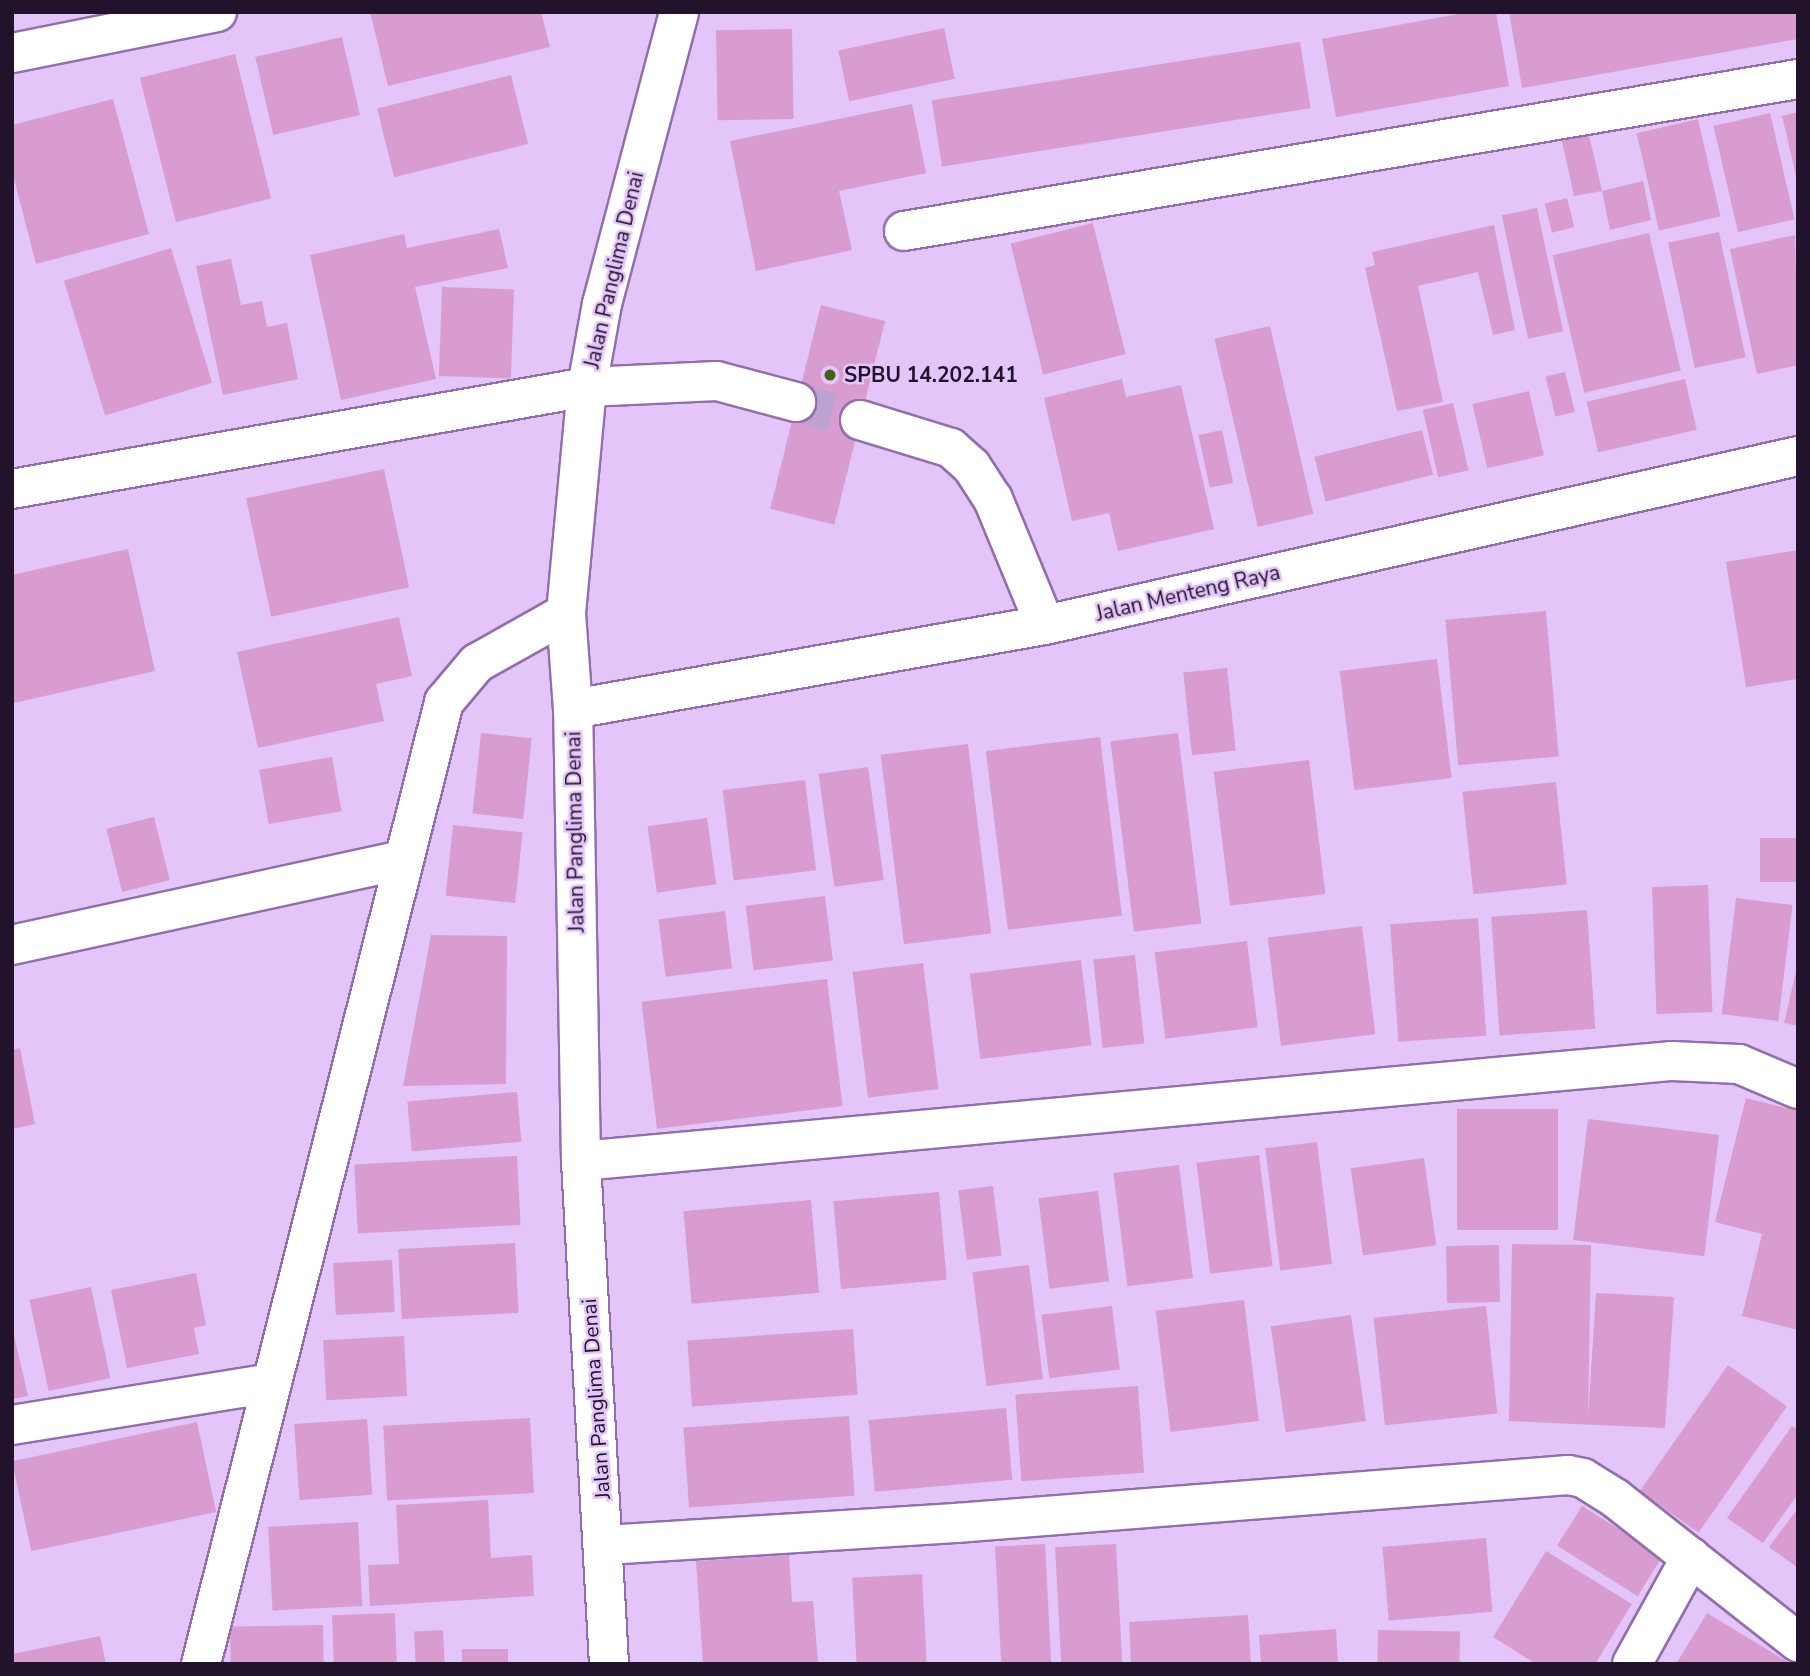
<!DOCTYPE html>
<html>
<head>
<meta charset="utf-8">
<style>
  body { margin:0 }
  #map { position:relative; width:1810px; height:1676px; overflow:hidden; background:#e3c5fa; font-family:"Nunito Sans",sans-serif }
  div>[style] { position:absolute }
  .building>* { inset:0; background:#d89cd1; transform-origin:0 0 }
  .minor-tunnel>* { height:38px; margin-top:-19px; transform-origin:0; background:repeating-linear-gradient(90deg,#bca1d1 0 38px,transparent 0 57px) }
  .roads { filter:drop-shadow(2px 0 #926fac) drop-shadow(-2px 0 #926fac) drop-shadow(0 2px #926fac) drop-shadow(0 -2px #926fac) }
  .minor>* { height:38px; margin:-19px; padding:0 19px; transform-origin:19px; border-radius:19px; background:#fff }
  .major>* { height:38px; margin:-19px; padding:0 19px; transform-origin:19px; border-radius:19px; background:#fff }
  .dots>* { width:19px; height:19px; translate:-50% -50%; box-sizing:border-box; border:4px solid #e3c5fa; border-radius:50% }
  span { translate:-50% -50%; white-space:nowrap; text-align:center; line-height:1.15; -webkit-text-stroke:5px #e3c5fa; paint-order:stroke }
  .street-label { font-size:21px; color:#21132b }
  .poi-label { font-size:21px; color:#21132b; font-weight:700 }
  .left { translate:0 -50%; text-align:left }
  .frame { position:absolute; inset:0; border:14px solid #21132b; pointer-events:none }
</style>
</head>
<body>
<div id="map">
  <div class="building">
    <i style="clip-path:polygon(370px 12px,541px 12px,550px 47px,388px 86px)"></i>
    <i style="clip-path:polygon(1469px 12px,1496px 12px,1509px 86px,1336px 117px,1322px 39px)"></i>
    <i style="clip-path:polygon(1509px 12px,1798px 12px,1798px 39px,1522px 88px)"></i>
    <i style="left:944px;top:28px;width:52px;height:108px;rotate:78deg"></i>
    <i style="left:792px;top:29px;width:90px;height:76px;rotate:89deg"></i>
    <i style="left:342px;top:37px;width:80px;height:89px;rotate:77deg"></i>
    <i style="left:1300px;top:42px;width:67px;height:373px;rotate:81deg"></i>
    <i style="left:235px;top:54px;width:149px;height:98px;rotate:76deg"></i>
    <i style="left:511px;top:75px;width:71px;height:138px;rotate:76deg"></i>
    <i style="clip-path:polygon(113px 99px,149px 234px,36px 264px,12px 171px,12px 125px)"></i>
    <i style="clip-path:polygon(912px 104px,926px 173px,839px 191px,852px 250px,756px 271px,730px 141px)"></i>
    <i style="clip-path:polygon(1798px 112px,1798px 180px,1797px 180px,1782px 116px)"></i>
    <i style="left:1770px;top:113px;width:109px;height:58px;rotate:77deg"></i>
    <i style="left:1698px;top:119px;width:100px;height:63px;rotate:77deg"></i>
    <i style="clip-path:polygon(1589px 135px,1602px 191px,1643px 181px,1651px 220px,1610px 230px,1602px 191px,1574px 196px,1562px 141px)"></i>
    <i style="left:1567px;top:198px;width:30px;height:23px;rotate:76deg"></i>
    <i style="left:1537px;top:208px;width:126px;height:36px;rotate:78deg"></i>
    <i style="left:1093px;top:223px;width:135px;height:85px;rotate:76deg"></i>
    <i style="clip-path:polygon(1494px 225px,1515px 330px,1493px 335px,1478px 272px,1418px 286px,1443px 402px,1397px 411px,1365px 268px,1375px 265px,1372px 252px)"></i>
    <i style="clip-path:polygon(499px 229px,508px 268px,415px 287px,436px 379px,341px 400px,310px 255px,404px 234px,407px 248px)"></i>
    <i style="left:1719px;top:232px;width:128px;height:52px;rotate:78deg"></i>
    <i style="left:1649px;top:233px;width:141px;height:99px;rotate:77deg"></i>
    <i style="clip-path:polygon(1795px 235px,1798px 365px,1757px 374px,1730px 249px)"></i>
    <i style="left:171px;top:248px;width:141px;height:112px;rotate:73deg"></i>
    <i style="clip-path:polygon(231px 259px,241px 305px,262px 301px,267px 327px,287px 323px,298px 379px,223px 395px,196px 266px)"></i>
    <i style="left:442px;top:287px;width:72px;height:89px;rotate:2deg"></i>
    <i style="left:821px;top:305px;width:66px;height:210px;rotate:14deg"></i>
    <i style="left:1270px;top:326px;width:193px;height:57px;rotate:77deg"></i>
    <i style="left:1565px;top:372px;width:41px;height:20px;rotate:76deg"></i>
    <i style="clip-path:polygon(1122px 379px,1126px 397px,1181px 385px,1214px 529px,1118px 551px,1109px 513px,1072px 521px,1044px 398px)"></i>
    <i style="left:1685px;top:379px;width:52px;height:101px;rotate:77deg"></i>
    <i style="left:1529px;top:391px;width:66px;height:58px;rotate:77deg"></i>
    <i style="left:1453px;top:403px;width:69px;height:31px;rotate:77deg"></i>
    <i style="left:1222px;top:430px;width:54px;height:24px;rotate:78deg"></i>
    <i style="left:1422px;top:430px;width:46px;height:111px;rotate:76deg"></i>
    <i style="left:384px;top:469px;width:121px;height:141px;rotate:78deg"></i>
    <i style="clip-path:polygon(128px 549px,155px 671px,14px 703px,12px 575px)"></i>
    <i style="clip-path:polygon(1798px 550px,1798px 679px,1746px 687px,1726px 562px)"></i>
    <i style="left:1546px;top:611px;width:146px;height:101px;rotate:85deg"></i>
    <i style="clip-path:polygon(399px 617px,412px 676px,376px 684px,384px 721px,258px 748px,237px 652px)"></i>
    <i style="left:1437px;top:659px;width:120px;height:98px;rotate:83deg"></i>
    <i style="left:1227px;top:668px;width:83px;height:44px;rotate:84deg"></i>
    <i style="left:481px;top:733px;width:51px;height:81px;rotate:6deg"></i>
    <i style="left:1178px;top:733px;width:192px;height:68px;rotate:83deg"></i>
    <i style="left:1100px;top:737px;width:180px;height:115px;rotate:83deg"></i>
    <i style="left:968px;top:744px;width:191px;height:88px;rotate:83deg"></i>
    <i style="left:332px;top:757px;width:55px;height:74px;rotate:80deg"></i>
    <i style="left:1309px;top:760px;width:135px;height:96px;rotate:83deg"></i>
    <i style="left:868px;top:767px;width:114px;height:50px;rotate:82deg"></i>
    <i style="left:805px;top:780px;width:91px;height:83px;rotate:83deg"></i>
    <i style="left:1556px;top:782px;width:103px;height:94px;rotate:84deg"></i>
    <i style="left:154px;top:817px;width:65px;height:49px;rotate:76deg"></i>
    <i style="left:707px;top:818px;width:67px;height:60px;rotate:82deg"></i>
    <i style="left:453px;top:825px;width:70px;height:71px;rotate:6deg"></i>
    <i style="left:1798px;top:838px;width:44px;height:38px;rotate:90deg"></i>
    <i style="left:1708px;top:885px;width:127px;height:56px;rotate:88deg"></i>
    <i style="left:825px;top:896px;width:65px;height:80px;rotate:83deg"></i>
    <i style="left:1736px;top:898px;width:57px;height:117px;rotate:7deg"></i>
    <i style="left:1587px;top:910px;width:119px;height:96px;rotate:86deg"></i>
    <i style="left:725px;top:911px;width:58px;height:67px;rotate:83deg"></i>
    <i style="left:1478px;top:918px;width:118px;height:88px;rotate:86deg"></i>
    <i style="left:1362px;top:926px;width:109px;height:95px;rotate:83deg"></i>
    <i style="clip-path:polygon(431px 935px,507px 936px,506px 1084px,403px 1086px)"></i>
    <i style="left:1247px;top:941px;width:87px;height:93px;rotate:83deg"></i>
    <i style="left:1135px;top:955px;width:89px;height:42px;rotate:84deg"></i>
    <i style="left:1081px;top:960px;width:86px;height:112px;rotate:83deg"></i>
    <i style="left:923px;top:963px;width:127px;height:71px;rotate:83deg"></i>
    <i style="clip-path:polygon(1798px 963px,1798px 1026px,1784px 1023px)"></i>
    <i style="left:827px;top:979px;width:128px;height:187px;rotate:83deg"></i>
    <i style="clip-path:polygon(20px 1048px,35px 1124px,12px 1129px,12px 1050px)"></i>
    <i style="left:517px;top:1092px;width:50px;height:110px;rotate:85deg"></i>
    <i style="clip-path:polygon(1746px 1098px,1798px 1111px,1798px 1330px,1742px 1316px,1762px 1234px,1715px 1222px)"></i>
    <i style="left:1457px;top:1109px;width:101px;height:121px"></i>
    <i style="left:1588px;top:1119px;width:132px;height:122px;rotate:7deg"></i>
    <i style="left:1317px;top:1142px;width:123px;height:52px;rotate:83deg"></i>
    <i style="left:1259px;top:1155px;width:112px;height:63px;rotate:83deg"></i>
    <i style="left:517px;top:1156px;width:69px;height:163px;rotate:87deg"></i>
    <i style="left:1424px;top:1158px;width:88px;height:74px;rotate:82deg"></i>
    <i style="left:1179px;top:1165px;width:114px;height:66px;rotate:83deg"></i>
    <i style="left:993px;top:1186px;width:70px;height:35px;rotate:83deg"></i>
    <i style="left:1098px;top:1191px;width:91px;height:60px;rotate:83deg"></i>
    <i style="left:939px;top:1192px;width:88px;height:106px;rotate:85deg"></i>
    <i style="left:811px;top:1200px;width:93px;height:128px;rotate:85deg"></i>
    <i style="left:515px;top:1243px;width:70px;height:117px;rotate:87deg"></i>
    <i style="clip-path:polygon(1512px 1244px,1591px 1245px,1588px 1417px,1596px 1293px,1674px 1297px,1665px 1428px,1509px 1421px)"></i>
    <i style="left:1499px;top:1245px;width:57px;height:53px;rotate:89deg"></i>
    <i style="left:392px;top:1260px;width:52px;height:59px;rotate:87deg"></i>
    <i style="left:1029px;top:1265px;width:115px;height:57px;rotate:83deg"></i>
    <i style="clip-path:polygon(196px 1273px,206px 1325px,194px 1328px,199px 1354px,127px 1368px,111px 1290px)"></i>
    <i style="left:91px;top:1287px;width:93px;height:63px;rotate:78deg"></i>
    <i style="left:1244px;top:1300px;width:122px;height:89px;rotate:83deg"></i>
    <i style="left:1112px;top:1306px;width:64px;height:71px;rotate:83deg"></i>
    <i style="left:1486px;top:1306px;width:108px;height:113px;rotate:84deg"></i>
    <i style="left:1351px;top:1315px;width:107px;height:81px;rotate:82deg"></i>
    <i style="clip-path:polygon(12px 1327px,28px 1396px,12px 1399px)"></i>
    <i style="left:853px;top:1329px;width:66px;height:166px;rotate:86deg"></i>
    <i style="left:404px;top:1336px;width:60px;height:81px;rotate:87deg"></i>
    <i style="left:1728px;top:1365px;width:72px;height:154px;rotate:35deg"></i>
    <i style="left:1138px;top:1386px;width:87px;height:123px;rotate:86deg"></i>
    <i style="left:1006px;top:1408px;width:72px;height:138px;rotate:85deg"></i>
    <i style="left:849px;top:1416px;width:80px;height:166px;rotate:86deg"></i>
    <i style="left:530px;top:1418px;width:75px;height:147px;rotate:87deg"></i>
    <i style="left:367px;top:1419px;width:76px;height:73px;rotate:86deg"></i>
    <i style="left:197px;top:1422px;width:92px;height:189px;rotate:78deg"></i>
    <i style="clip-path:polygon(1792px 1426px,1798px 1430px,1798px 1494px,1763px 1543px,1727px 1518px)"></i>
    <i style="clip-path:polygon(488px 1500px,491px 1558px,532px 1555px,534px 1596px,370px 1606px,368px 1565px,399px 1564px,396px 1505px)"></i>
    <i style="left:1582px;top:1506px;width:95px;height:47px;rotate:32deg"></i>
    <i style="clip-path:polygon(1798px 1508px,1798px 1568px,1769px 1547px)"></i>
    <i style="left:358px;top:1522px;width:84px;height:90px;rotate:87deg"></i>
    <i style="left:1486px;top:1538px;width:74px;height:104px;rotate:85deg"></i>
    <i style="left:1045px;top:1544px;width:120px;height:50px;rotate:87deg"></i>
    <i style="left:1116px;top:1544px;width:120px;height:61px;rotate:87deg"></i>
    <i style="clip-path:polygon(1546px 1551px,1632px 1604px,1595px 1664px,1536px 1664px,1493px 1637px)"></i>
    <i style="clip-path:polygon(789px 1555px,792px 1602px,813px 1601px,818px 1663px,703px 1664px,696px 1561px)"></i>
    <i style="left:922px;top:1574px;width:90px;height:70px;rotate:87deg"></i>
    <i style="left:395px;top:1613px;width:51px;height:63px;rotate:88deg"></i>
    <i style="clip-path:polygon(1707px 1613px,1791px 1664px,1676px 1664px)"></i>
    <i style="clip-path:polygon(1248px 1615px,1251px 1664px,1131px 1664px,1129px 1622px)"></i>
    <i style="left:323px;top:1625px;width:39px;height:93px;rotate:89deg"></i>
    <i style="clip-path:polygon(1336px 1629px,1338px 1664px,1261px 1664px,1259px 1635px)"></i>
    <i style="left:443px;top:1630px;width:34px;height:29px;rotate:87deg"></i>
    <i style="left:1378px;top:1630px;width:82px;height:34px;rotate:1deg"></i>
    <i style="clip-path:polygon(100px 1636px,106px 1664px,12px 1664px,12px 1654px)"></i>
    <i style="left:508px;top:1649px;width:15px;height:46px;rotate:90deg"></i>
  </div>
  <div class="minor-tunnel">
    <i style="left:796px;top:402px;width:66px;rotate:15.7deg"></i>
  </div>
  <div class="roads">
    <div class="minor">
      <i style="left:12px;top:53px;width:209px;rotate:-11.3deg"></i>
      <i style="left:904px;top:231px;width:907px;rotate:-9.65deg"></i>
      <i style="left:860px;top:420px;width:95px;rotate:17.1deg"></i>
      <i style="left:951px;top:448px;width:28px;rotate:42deg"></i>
      <i style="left:972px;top:467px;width:38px;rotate:57deg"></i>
      <i style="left:993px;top:499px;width:136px;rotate:67.6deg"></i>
      <i style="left:12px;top:489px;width:584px;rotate:-10.06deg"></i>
      <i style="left:587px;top:387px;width:130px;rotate:-2.6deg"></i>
      <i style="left:717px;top:381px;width:82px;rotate:14.9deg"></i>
      <i style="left:573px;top:709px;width:479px;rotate:-10.1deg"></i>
      <i style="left:1045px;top:625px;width:772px;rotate:-12.65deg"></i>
      <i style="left:12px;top:945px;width:400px;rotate:-12.3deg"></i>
      <i style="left:581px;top:1161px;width:1096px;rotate:-5.24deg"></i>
      <i style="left:1672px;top:1061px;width:67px;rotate:2.6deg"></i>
      <i style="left:1739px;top:1064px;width:64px;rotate:23deg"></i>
      <i style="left:12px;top:1425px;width:263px;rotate:-9.2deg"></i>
      <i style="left:605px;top:1545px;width:352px;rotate:-3.6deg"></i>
      <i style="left:956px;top:1523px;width:614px;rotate:-4.48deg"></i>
      <i style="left:1568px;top:1475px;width:15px;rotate:11deg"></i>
      <i style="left:1583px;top:1478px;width:38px;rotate:32deg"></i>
      <i style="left:1615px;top:1498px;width:233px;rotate:38.2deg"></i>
      <i style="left:201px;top:1664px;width:992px;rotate:-75.82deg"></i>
      <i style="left:444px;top:702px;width:51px;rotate:-49.8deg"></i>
      <i style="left:477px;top:663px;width:102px;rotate:-29.3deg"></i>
      <i style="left:1632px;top:1664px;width:122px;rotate:-61.1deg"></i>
    </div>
    <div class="major">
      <i style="left:609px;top:1664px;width:504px;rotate:-93.19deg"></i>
      <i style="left:581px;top:1161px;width:452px;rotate:-91deg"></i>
      <i style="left:573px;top:709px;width:96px;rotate:-94.2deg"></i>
      <i style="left:566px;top:613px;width:227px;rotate:-84.7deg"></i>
      <i style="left:587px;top:387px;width:84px;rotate:-79.8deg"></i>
      <i style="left:602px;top:304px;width:302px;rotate:-75.2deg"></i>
    </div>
  </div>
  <div class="dots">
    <i style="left:830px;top:375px;background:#416217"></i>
  </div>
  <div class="street-label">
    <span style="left:614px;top:270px;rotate:-77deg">Jalan Panglima Denai</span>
    <span style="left:1188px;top:593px;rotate:-13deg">Jalan Menteng Raya</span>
    <span style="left:575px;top:832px;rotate:-91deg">Jalan Panglima Denai</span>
    <span style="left:596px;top:1399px;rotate:-94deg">Jalan Panglima Denai</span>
  </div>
  <div class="poi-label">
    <span class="left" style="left:844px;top:375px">SPBU 14.202.141</span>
  </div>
  <div class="frame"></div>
</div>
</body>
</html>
